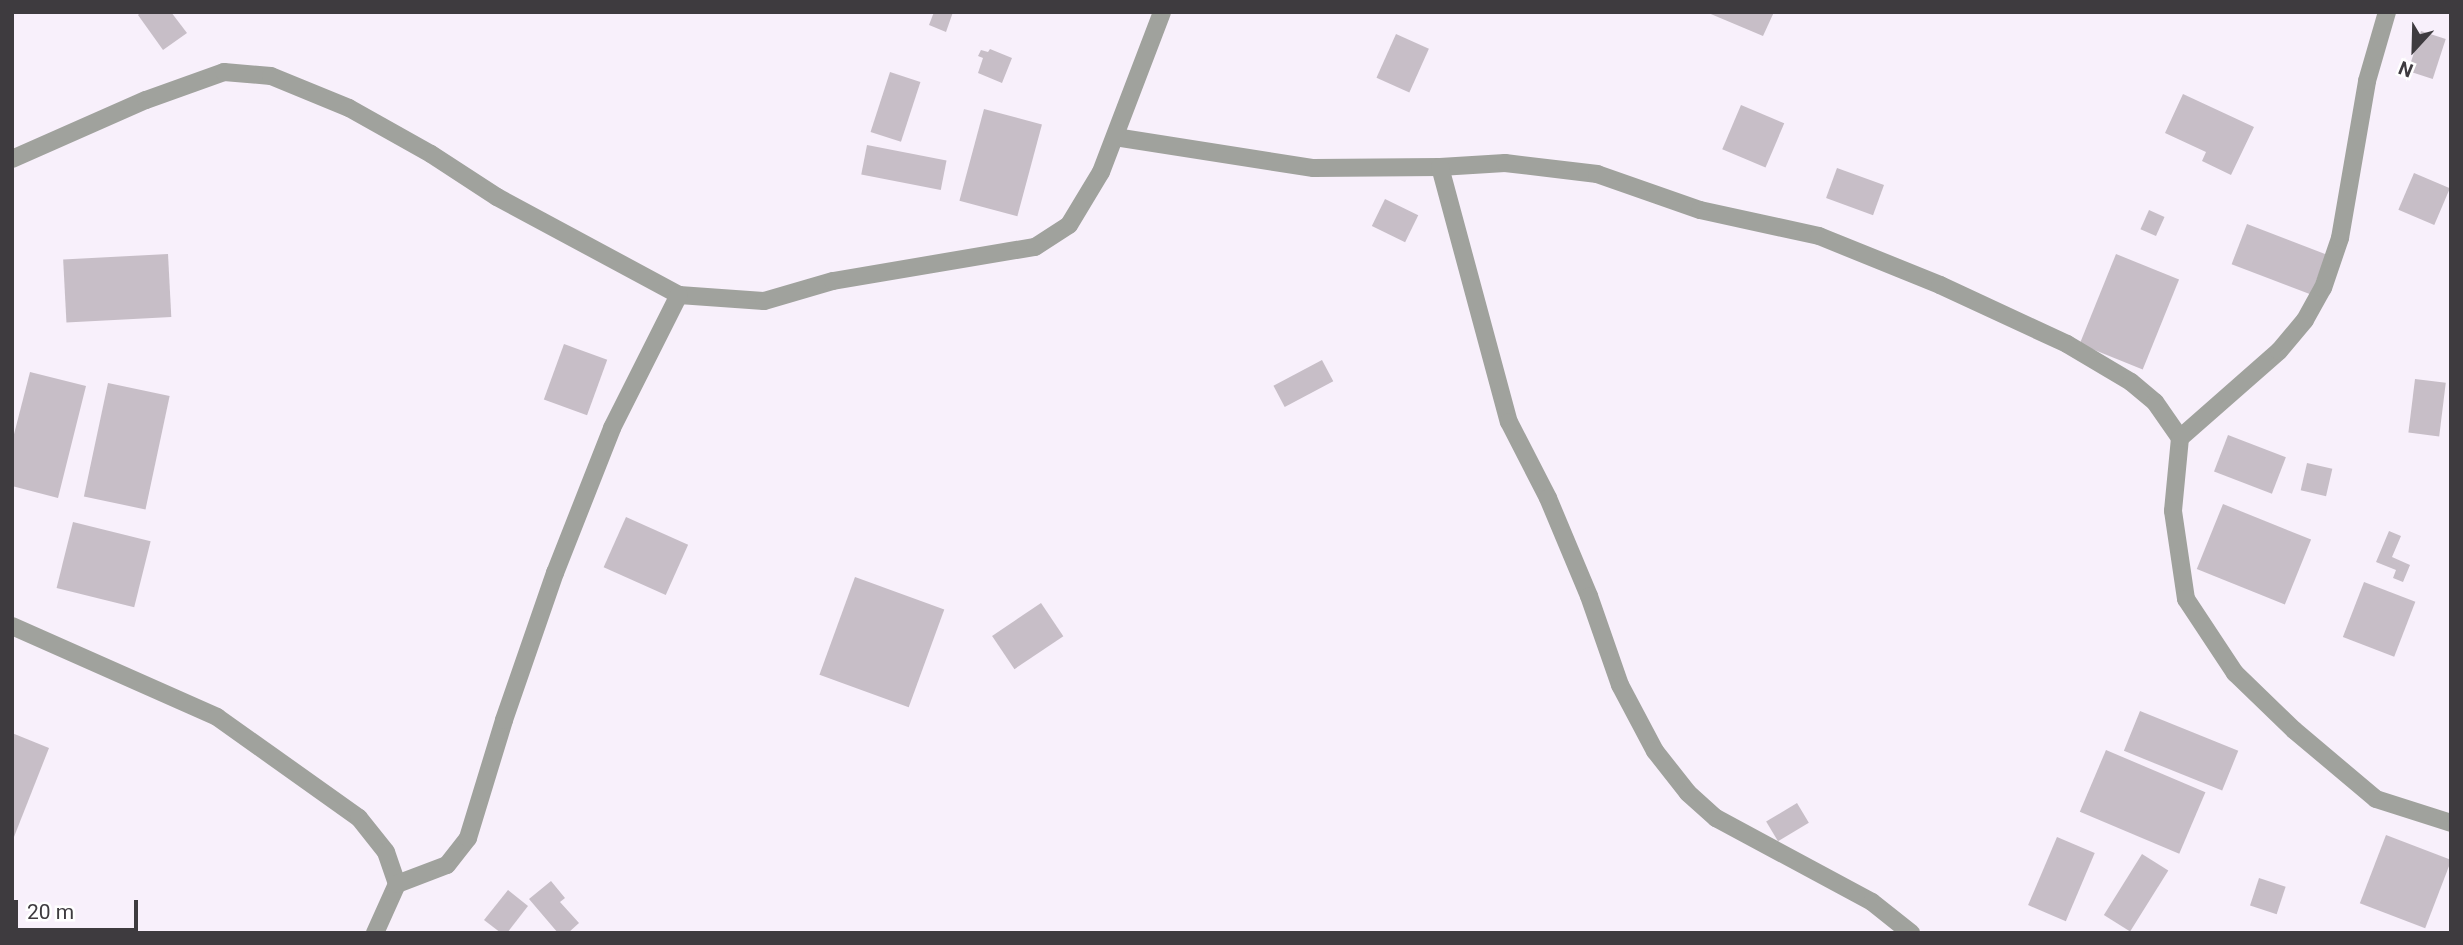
<!DOCTYPE html>
<html>
<head>
<meta charset="utf-8">
<style>
  body { margin:0 }
  #map { position:relative; width:2463px; height:945px; overflow:hidden; background:#f8f0fb; font-family:Roboto,sans-serif }
  div>[style] { position:absolute }
  .building>* { inset:0; background:#c7bec7; transform-origin:0 0 }
  .minor>* { height:18px; margin:-9px; padding:0 9px; transform-origin:9px; border-radius:9px; background:#a0a29d }
  span { translate:-50% -50%; white-space:nowrap; text-align:center; line-height:1.15; -webkit-text-stroke:5px #fff; paint-order:stroke }
  .frame { position:absolute; inset:0; border:14px solid #3e3b3f; pointer-events:none }
  .north { position:absolute; left:2379px; top:14px; width:70px; height:70px; -webkit-text-stroke:5px #fff; paint-order:stroke; rotate:202deg; font-size:19px; font-weight:700; line-height:28px; text-align:center; color:#3e3b3f }
  .north::after { content:''; display:block; margin:auto; width:24px; height:32px; background:#3e3b3f; clip-path:polygon(50% 0,100% 100%,50% 72%,0 100%) }
  .scale { position:absolute; left:14px; top:900px; width:124px; height:32px; box-sizing:border-box; border:4px solid #3e3b3f; border-top:0; padding-left:9px; font-size:21px; line-height:24px; white-space:nowrap; color:#3e3b3f; -webkit-text-stroke:5px #fff; paint-order:stroke }
</style>
</head>
<body>
<div id="map">
  <div class="building">
    <i style="clip-path:polygon(141px 12px,171px 12px,187px 33px,163px 50px,138px 15px)"></i>
    <i style="clip-path:polygon(934px 12px,953px 12px,946px 32px,929px 25px)"></i>
    <i style="clip-path:polygon(1706px 12px,1774px 12px,1763px 36px)"></i>
    <i style="left:2421px;top:31px;width:26px;height:42px;rotate:18deg"></i>
    <i style="left:1396px;top:34px;width:36px;height:48px;rotate:24deg"></i>
    <i style="clip-path:polygon(990px 49px,1012px 58px,1002px 83px,978px 73px,983px 58px,978px 56px,981px 50px,988px 52px)"></i>
    <i style="left:890px;top:72px;width:32px;height:63px;rotate:18deg"></i>
    <i style="clip-path:polygon(2183px 94px,2254px 127px,2231px 175px,2202px 161px,2206px 152px,2165px 133px)"></i>
    <i style="left:1741px;top:105px;width:47px;height:48px;rotate:23deg"></i>
    <i style="left:984px;top:109px;width:60px;height:95px;rotate:15deg"></i>
    <i style="left:867px;top:145px;width:81px;height:30px;rotate:11deg"></i>
    <i style="left:1837px;top:168px;width:50px;height:32px;rotate:20deg"></i>
    <i style="left:2414px;top:173px;width:39px;height:40px;rotate:23deg"></i>
    <i style="left:1385px;top:199px;width:37px;height:30px;rotate:26deg"></i>
    <i style="left:2149px;top:210px;width:17px;height:21px;rotate:24deg"></i>
    <i style="left:2247px;top:224px;width:85px;height:43px;rotate:21deg"></i>
    <i style="left:168px;top:254px;width:63px;height:105px;rotate:87deg"></i>
    <i style="left:2116px;top:254px;width:68px;height:97px;rotate:22deg"></i>
    <i style="left:564px;top:344px;width:46px;height:59px;rotate:20deg"></i>
    <i style="left:1322px;top:360px;width:24px;height:55px;rotate:62deg"></i>
    <i style="clip-path:polygon(30px 372px,86px 386px,58px 498px,12px 486px,12px 442px)"></i>
    <i style="left:2415px;top:379px;width:31px;height:54px;rotate:7deg"></i>
    <i style="left:108px;top:383px;width:63px;height:116px;rotate:12deg"></i>
    <i style="left:2228px;top:435px;width:62px;height:39px;rotate:21deg"></i>
    <i style="left:2307px;top:463px;width:26px;height:28px;rotate:13deg"></i>
    <i style="left:2223px;top:504px;width:95px;height:70px;rotate:22deg"></i>
    <i style="left:626px;top:517px;width:68px;height:55px;rotate:24deg"></i>
    <i style="left:73px;top:522px;width:80px;height:68px;rotate:14deg"></i>
    <i style="clip-path:polygon(2389px 531px,2401px 536px,2392px 557px,2410px 565px,2403px 582px,2393px 578px,2396px 570px,2376px 562px)"></i>
    <i style="left:855px;top:577px;width:95px;height:104px;rotate:20deg"></i>
    <i style="left:2364px;top:582px;width:55px;height:59px;rotate:21deg"></i>
    <i style="left:1041px;top:603px;width:40px;height:59px;rotate:56deg"></i>
    <i style="left:2140px;top:711px;width:106px;height:43px;rotate:22deg"></i>
    <i style="clip-path:polygon(12px 733px,49px 748px,12px 842px)"></i>
    <i style="left:2106px;top:750px;width:108px;height:67px;rotate:23deg"></i>
    <i style="left:1797px;top:803px;width:23px;height:36px;rotate:59deg"></i>
    <i style="left:2386px;top:835px;width:70px;height:73px;rotate:21deg"></i>
    <i style="left:2057px;top:837px;width:41px;height:74px;rotate:23deg"></i>
    <i style="left:2142px;top:854px;width:31px;height:72px;rotate:32deg"></i>
    <i style="left:2259px;top:878px;width:28px;height:29px;rotate:18deg"></i>
    <i style="clip-path:polygon(551px 881px,565px 898px,560px 902px,579px 923px,568px 933px,558px 933px,529px 899px)"></i>
    <i style="clip-path:polygon(508px 890px,528px 906px,507px 933px,501px 933px,484px 920px)"></i>
  </div>
  <div class="minor">
    <i style="left:1115px;top:137px;width:201px;rotate:8.9deg"></i>
    <i style="left:1314px;top:168px;width:126px;rotate:-0.5deg"></i>
    <i style="left:1440px;top:167px;width:65px;rotate:-3.5deg"></i>
    <i style="left:1505px;top:163px;width:93px;rotate:6.8deg"></i>
    <i style="left:1597px;top:174px;width:109px;rotate:19.3deg"></i>
    <i style="left:1700px;top:210px;width:122px;rotate:12.3deg"></i>
    <i style="left:1819px;top:236px;width:131px;rotate:22deg"></i>
    <i style="left:1940px;top:285px;width:140px;rotate:24.9deg"></i>
    <i style="left:2067px;top:344px;width:74px;rotate:30.7deg"></i>
    <i style="left:2131px;top:382px;width:31px;rotate:40deg"></i>
    <i style="left:2155px;top:402px;width:44px;rotate:55.2deg"></i>
    <i style="left:2180px;top:438px;width:73px;rotate:95.5deg"></i>
    <i style="left:2173px;top:511px;width:89px;rotate:81.6deg"></i>
    <i style="left:2186px;top:599px;width:89px;rotate:56.5deg"></i>
    <i style="left:2235px;top:673px;width:82px;rotate:44deg"></i>
    <i style="left:2294px;top:730px;width:107px;rotate:40.1deg"></i>
    <i style="left:2376px;top:799px;width:79px;rotate:17.7deg"></i>
    <i style="left:12px;top:159px;width:146px;rotate:-23.8deg"></i>
    <i style="left:146px;top:100px;width:83px;rotate:-19.7deg"></i>
    <i style="left:224px;top:72px;width:47px;rotate:4.9deg"></i>
    <i style="left:271px;top:76px;width:84px;rotate:22.3deg"></i>
    <i style="left:349px;top:108px;width:94px;rotate:29.3deg"></i>
    <i style="left:431px;top:154px;width:79px;rotate:33.1deg"></i>
    <i style="left:497px;top:197px;width:207px;rotate:28.3deg"></i>
    <i style="left:679px;top:295px;width:85px;rotate:4deg"></i>
    <i style="left:764px;top:301px;width:72px;rotate:-16.2deg"></i>
    <i style="left:833px;top:281px;width:205px;rotate:-9.6deg"></i>
    <i style="left:1035px;top:247px;width:40px;rotate:-32.9deg"></i>
    <i style="left:1069px;top:225px;width:62px;rotate:-58.9deg"></i>
    <i style="left:1101px;top:172px;width:171px;rotate:-69.1deg"></i>
    <i style="left:1440px;top:167px;width:264px;rotate:74.9deg"></i>
    <i style="left:1509px;top:422px;width:85px;rotate:62.8deg"></i>
    <i style="left:1548px;top:498px;width:106px;rotate:67.3deg"></i>
    <i style="left:1589px;top:596px;width:94px;rotate:70.8deg"></i>
    <i style="left:1620px;top:685px;width:75px;rotate:62.1deg"></i>
    <i style="left:1655px;top:751px;width:53px;rotate:51.8deg"></i>
    <i style="left:1688px;top:793px;width:38px;rotate:42deg"></i>
    <i style="left:1716px;top:818px;width:177px;rotate:28.3deg"></i>
    <i style="left:1872px;top:902px;width:50px;rotate:38.5deg"></i>
    <i style="left:2180px;top:438px;width:132px;rotate:-41.3deg"></i>
    <i style="left:2279px;top:351px;width:40px;rotate:-50deg"></i>
    <i style="left:2305px;top:320px;width:37px;rotate:-61deg"></i>
    <i style="left:2323px;top:288px;width:53px;rotate:-71.2deg"></i>
    <i style="left:2340px;top:238px;width:159px;rotate:-80.2deg"></i>
    <i style="left:2367px;top:81px;width:72px;rotate:-73.8deg"></i>
    <i style="left:12px;top:626px;width:224px;rotate:23.9deg"></i>
    <i style="left:217px;top:717px;width:174px;rotate:35.4deg"></i>
    <i style="left:359px;top:818px;width:43px;rotate:51.5deg"></i>
    <i style="left:386px;top:852px;width:34px;rotate:71deg"></i>
    <i style="left:397px;top:884px;width:54px;rotate:114.2deg"></i>
    <i style="left:397px;top:884px;width:53px;rotate:-20.8deg"></i>
    <i style="left:447px;top:865px;width:34px;rotate:-52deg"></i>
    <i style="left:468px;top:838px;width:123px;rotate:-73deg"></i>
    <i style="left:504px;top:720px;width:156px;rotate:-70.9deg"></i>
    <i style="left:555px;top:573px;width:156px;rotate:-68.5deg"></i>
    <i style="left:612px;top:428px;width:149px;rotate:-63.3deg"></i>
  </div>
  <div class="frame"></div>
  <div class="north">N</div>
  <div class="scale">20 m</div>
</div>
</body>
</html>
